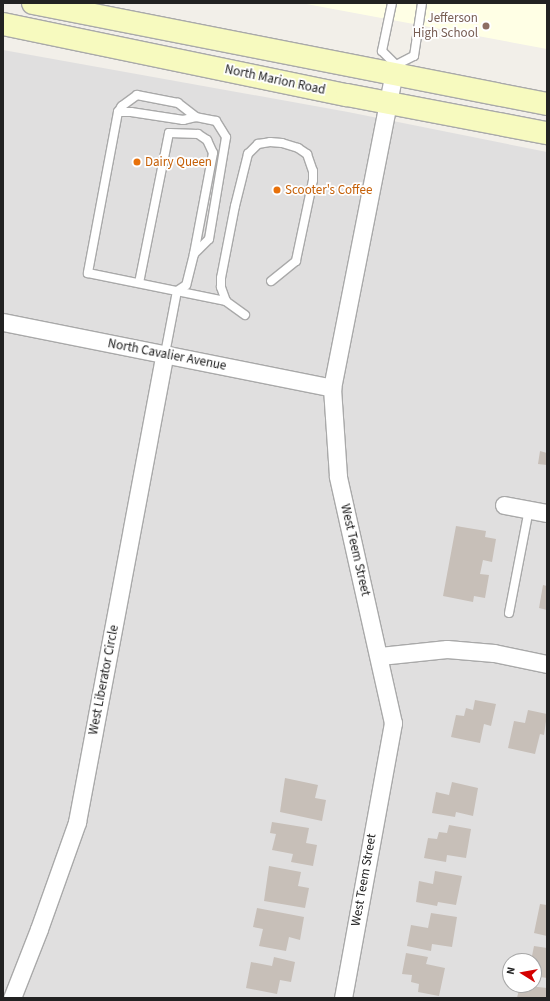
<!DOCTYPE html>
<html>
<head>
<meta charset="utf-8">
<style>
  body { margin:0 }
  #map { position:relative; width:550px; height:1001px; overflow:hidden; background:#f2efe9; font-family:"Source Sans 3",sans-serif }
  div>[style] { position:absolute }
  .residential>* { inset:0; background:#e0dfdf }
  .education>* { inset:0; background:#ffffe5 }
  .building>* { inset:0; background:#c7bfb8 }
  .roads { filter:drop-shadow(1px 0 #a9a9a9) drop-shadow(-1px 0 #a9a9a9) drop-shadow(0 1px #a9a9a9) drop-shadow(0 -1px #a9a9a9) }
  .service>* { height:8px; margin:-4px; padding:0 4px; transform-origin:4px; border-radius:4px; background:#fff }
  .minor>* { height:17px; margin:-8.5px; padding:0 8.5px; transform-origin:8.5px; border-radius:8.5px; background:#fff }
  .secondary>* { height:22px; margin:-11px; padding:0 11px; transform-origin:11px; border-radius:11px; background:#f7fabf }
  .dots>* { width:11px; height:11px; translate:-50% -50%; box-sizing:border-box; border:2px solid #fff; border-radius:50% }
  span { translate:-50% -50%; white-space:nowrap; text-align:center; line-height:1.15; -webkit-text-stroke:3.5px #fff; paint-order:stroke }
  .education-label { font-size:13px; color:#785e54 }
  .right { translate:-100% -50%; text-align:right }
  .street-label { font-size:13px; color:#222 }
  .food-label { font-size:13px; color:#c56008 }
  .left { translate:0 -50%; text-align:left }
  .frame { position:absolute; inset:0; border:4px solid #222; pointer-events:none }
  .north { position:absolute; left:502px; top:953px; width:40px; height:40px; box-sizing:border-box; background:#fff; border:1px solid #a7a7a7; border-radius:50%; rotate:281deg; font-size:11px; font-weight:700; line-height:16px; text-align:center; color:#222 }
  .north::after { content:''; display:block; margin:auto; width:14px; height:18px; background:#d40000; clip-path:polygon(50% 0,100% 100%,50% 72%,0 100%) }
</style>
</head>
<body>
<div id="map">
  <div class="residential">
    <i style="clip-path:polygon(evenodd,3px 50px,348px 112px,547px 152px,547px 998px,3px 998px,3px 50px,510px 961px,534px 961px,534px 985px,510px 985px,510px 961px)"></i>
  </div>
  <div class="education">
    <i style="clip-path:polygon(301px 3px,547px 3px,547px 49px)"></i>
  </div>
  <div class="building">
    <i style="clip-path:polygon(540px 451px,547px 453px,547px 465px,538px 464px)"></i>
    <i style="clip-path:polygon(456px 526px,486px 531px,485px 537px,496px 539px,492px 562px,483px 560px,480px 574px,489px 575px,485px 598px,474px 596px,473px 602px,443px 596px)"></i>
    <i style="clip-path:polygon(543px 585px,547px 586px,547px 610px,539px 608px)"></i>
    <i style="clip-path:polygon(475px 700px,496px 704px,491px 726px,484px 724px,480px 743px,451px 737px,456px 715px,464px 716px,466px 708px,473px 710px)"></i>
    <i style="clip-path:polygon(528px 710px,547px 714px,544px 735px,540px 734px,535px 754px,508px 748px,514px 721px,525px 723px)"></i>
    <i style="clip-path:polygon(285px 778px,318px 785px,315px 798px,326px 800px,322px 821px,280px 812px)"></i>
    <i style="clip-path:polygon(452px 782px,478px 788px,473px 816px,456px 812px,455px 817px,432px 813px,436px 792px,449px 795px)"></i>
    <i style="clip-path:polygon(272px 822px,309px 828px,306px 843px,317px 845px,313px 866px,291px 862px,293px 854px,272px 850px,276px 834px,270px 833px)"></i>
    <i style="clip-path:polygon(449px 825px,471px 829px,466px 858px,447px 855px,446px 862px,424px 858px,428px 838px,437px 839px,439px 832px,447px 833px)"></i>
    <i style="clip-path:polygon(269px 866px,301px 872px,298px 886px,309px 888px,305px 908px,264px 901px)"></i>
    <i style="clip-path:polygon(435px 871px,462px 876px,456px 905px,438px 902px,437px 906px,416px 902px,419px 881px,433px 884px)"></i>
    <i style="clip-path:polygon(540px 904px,547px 905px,547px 936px,534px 933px)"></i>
    <i style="clip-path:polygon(257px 908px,304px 917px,300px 940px,289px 937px,286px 951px,259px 946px,263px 929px,253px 927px)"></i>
    <i style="clip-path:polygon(431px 913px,457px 917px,452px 947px,432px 944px,431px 951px,407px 946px,411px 925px,428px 928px)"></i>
    <i style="clip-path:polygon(534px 946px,547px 948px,547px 978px,534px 976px,534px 961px,531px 961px)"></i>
    <i style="clip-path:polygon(406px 953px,428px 957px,426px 964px,445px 968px,439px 996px,418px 992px,419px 984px,411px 982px,412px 975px,402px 974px)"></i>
    <i style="clip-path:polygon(274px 957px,295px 962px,291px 982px,280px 980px,277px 994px,246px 988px,251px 962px,272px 966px)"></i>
    <i style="clip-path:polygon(520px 985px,547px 988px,547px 998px,517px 998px)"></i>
  </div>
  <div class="roads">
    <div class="service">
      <i style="left:392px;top:3px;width:49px;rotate:101.8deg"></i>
      <i style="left:382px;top:51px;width:20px;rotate:45deg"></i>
      <i style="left:396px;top:65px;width:20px;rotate:-27deg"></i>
      <i style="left:414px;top:56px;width:54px;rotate:-81.4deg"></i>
      <i style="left:118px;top:112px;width:13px"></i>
      <i style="left:131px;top:112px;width:53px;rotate:8.7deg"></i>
      <i style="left:183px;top:120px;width:13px;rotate:-13deg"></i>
      <i style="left:194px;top:254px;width:21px;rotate:-45deg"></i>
      <i style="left:209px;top:239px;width:103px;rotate:-80.5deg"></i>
      <i style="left:226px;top:137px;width:19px;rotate:-122deg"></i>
      <i style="left:216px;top:121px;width:20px;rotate:-169deg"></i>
      <i style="left:196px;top:117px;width:23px;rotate:-142deg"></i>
      <i style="left:178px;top:103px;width:42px;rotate:-169deg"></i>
      <i style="left:137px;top:95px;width:19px;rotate:144deg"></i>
      <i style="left:122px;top:106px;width:7px;rotate:124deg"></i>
      <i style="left:118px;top:112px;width:164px;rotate:100.6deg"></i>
      <i style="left:88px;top:273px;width:141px;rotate:11.5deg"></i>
      <i style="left:139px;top:283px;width:153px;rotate:-78.7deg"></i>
      <i style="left:169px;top:133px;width:29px;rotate:2deg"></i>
      <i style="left:198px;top:134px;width:11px;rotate:34deg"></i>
      <i style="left:207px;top:140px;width:14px;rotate:65deg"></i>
      <i style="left:213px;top:153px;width:103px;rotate:100.7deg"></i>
      <i style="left:194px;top:254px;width:32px;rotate:104deg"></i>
      <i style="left:186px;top:285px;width:11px;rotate:146deg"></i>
      <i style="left:177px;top:291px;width:64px;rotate:100.8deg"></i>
      <i style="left:245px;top:315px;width:24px;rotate:-144deg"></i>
      <i style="left:226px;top:301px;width:15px;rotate:-110deg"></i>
      <i style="left:221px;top:287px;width:9px;rotate:-90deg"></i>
      <i style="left:221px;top:278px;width:73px;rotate:-79deg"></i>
      <i style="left:235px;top:206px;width:54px;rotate:-76deg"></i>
      <i style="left:248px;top:154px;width:14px;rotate:-45deg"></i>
      <i style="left:258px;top:144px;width:12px;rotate:-9deg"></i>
      <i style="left:270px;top:142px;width:12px;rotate:5deg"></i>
      <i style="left:282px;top:143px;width:17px;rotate:17deg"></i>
      <i style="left:298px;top:148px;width:11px;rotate:34deg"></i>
      <i style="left:307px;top:154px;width:18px;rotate:71deg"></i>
      <i style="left:313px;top:171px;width:9px;rotate:90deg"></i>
      <i style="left:313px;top:180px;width:83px;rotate:101.9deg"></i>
      <i style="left:296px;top:261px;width:32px;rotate:141deg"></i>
      <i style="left:509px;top:613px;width:106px;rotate:-79.1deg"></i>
    </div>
    <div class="minor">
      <i style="left:3px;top:322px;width:336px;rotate:11.3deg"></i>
      <i style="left:504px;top:505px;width:44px;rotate:10.5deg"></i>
      <i style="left:380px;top:656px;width:67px;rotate:-6deg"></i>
      <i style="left:447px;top:649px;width:47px;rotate:4.9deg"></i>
      <i style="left:494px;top:653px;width:54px;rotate:11.7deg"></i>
      <i style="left:12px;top:998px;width:74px;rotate:-68.6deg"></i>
      <i style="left:39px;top:929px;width:114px;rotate:-70.4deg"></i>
      <i style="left:77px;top:822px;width:476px;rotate:-79.4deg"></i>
      <i style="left:343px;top:998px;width:280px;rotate:-79.7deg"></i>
      <i style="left:393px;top:723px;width:253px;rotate:-102.6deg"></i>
      <i style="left:338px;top:476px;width:88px;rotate:-93.9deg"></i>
      <i style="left:332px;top:388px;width:321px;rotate:-78.9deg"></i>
    </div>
    <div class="secondary">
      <i style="left:33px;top:3px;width:524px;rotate:11.12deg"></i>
      <i style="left:3px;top:24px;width:351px;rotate:11.7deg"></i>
      <i style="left:347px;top:95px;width:204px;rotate:10.8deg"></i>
    </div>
  </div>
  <div class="dots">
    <i style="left:486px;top:26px;background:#8d6e63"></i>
    <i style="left:137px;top:162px;background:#e8710a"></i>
    <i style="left:277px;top:190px;background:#e8710a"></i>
  </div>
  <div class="education-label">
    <span class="right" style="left:478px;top:26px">Jefferson<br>High School</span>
  </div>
  <div class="street-label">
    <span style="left:275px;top:80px;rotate:12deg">North Marion Road</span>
    <span style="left:167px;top:355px;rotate:11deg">North Cavalier Avenue</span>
    <span style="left:355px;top:550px;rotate:77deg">West Teem Street</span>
    <span style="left:104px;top:680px;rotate:-79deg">West Liberator Circle</span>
    <span style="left:364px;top:880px;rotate:-80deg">West Teem Street</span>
  </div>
  <div class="food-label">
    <span class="left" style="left:145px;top:162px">Dairy Queen</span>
    <span class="left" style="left:285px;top:190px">Scooter's Coffee</span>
  </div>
  <div class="frame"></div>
  <div class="north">N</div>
</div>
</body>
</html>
